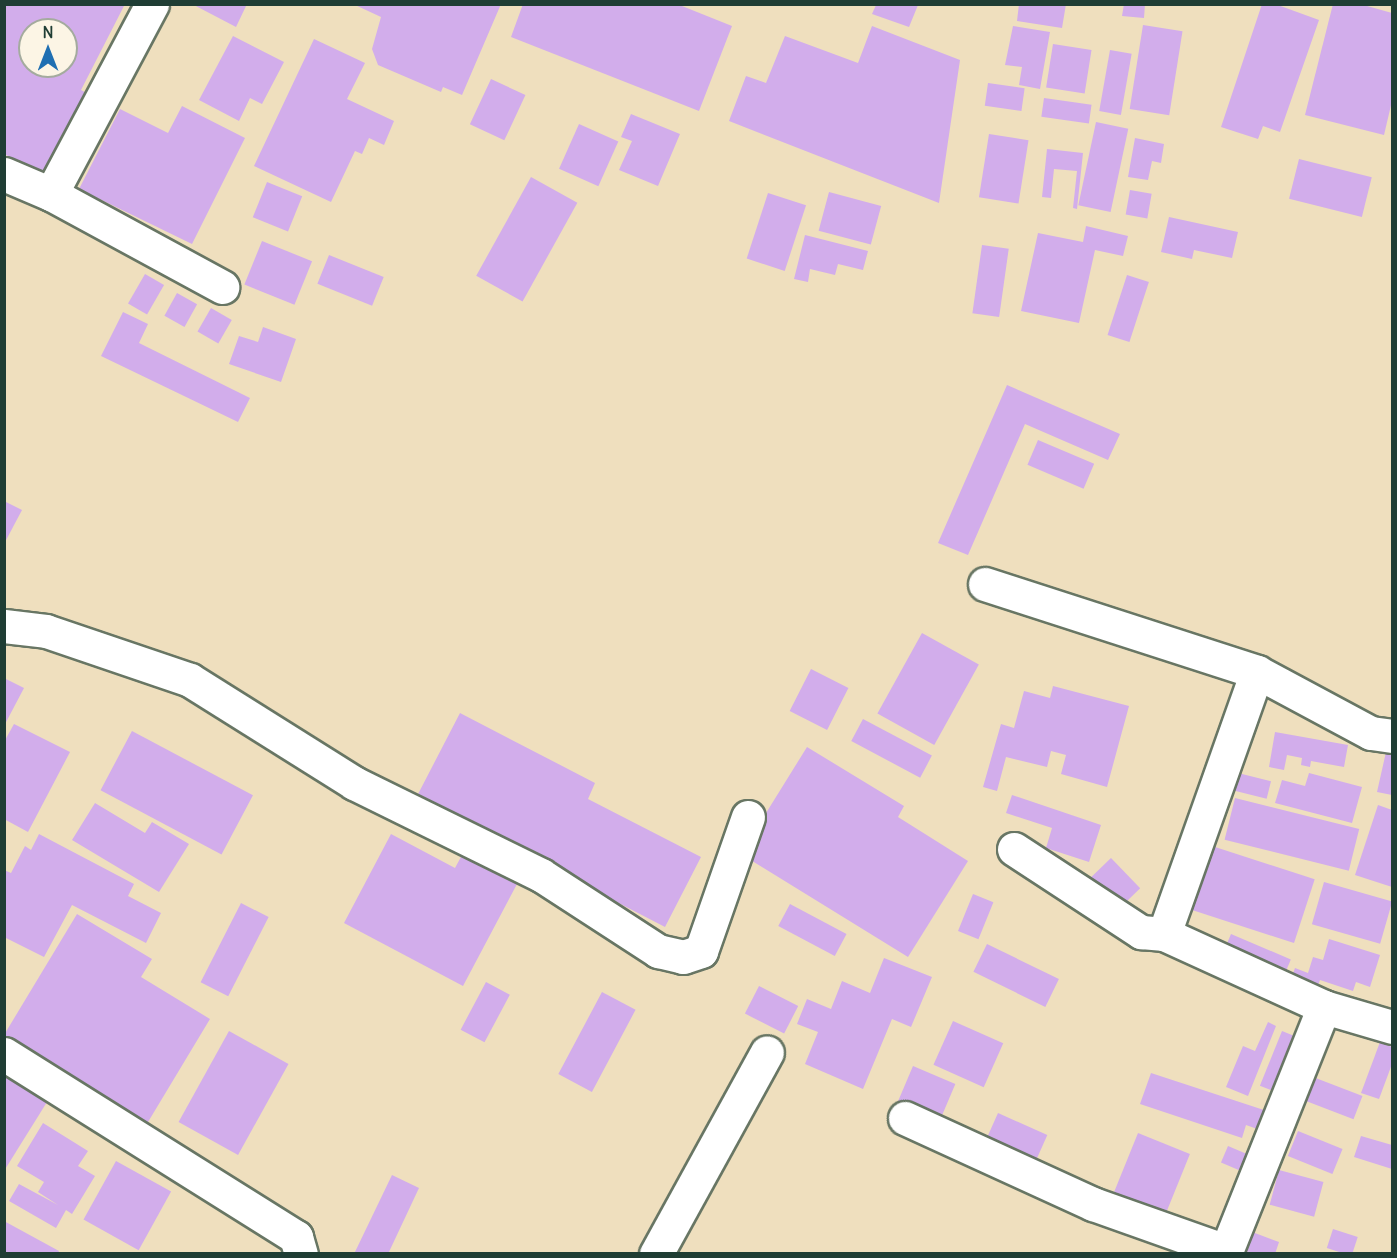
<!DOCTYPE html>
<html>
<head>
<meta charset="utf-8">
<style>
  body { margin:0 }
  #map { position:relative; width:1397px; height:1258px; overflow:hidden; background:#efdfbe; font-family:Delius,sans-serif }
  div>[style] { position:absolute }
  .building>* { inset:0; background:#d2adeb; transform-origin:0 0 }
  .roads { filter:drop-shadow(2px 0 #687664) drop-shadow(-2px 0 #687664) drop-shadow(0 2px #687664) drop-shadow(0 -2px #687664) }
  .minor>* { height:33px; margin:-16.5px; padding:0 16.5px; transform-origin:16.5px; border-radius:16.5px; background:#fff }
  span { translate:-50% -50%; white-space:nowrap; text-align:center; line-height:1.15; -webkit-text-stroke:5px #fcf5e5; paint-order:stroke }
  .frame { position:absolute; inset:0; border:6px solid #1f3d34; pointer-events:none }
  .north { position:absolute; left:18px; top:18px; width:60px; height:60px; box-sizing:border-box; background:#fcf5e5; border:2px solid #a4ab9e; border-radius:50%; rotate:0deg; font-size:16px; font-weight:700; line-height:24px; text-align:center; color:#1f3d34 }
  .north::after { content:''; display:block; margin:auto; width:21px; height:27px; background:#1f6fb2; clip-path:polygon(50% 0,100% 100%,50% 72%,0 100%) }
</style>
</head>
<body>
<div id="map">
  <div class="building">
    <i style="clip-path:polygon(evenodd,4px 4px,125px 4px,81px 90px,90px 95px,49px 176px,4px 154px,4px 4px,30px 30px,66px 30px,66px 66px,30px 66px,30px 30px)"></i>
    <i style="clip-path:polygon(192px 4px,247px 4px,236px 27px)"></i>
    <i style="clip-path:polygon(353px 4px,501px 4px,462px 95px,443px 87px,441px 92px,378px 65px,372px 49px,381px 17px)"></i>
    <i style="clip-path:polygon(523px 4px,677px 4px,732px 26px,699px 111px,511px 37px)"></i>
    <i style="clip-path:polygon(1019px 4px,1066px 4px,1062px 28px,1017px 21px)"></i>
    <i style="clip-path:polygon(1124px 4px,1145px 4px,1144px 18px,1122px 16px)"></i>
    <i style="clip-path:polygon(1262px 4px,1275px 4px,1319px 20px,1280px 132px,1263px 126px,1258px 139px,1221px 127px)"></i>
    <i style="clip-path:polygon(1333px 4px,1360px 4px,1392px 13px,1392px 101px,1384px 135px,1305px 115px)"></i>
    <i style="clip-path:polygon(876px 5px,918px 5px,909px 27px,872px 14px)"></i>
    <i style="left:1143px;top:25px;width:40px;height:85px;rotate:9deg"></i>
    <i style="clip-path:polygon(872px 26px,960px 60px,939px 203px,729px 121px,746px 76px,766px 83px,785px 36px,858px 63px)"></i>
    <i style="clip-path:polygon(1013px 26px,1050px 32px,1040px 89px,1019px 85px,1022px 67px,1005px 65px)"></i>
    <i style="clip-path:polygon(233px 36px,284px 62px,262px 104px,250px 98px,239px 121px,199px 100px)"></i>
    <i style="clip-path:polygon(314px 39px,365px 63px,347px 99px,394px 121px,384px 145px,369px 138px,362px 154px,355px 151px,331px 202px,254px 166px)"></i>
    <i style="left:1053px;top:44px;width:39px;height:44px;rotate:9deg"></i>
    <i style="left:1110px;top:50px;width:22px;height:62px;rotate:10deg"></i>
    <i style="left:491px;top:79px;width:38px;height:50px;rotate:25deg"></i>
    <i style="left:988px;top:83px;width:37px;height:23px;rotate:8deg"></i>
    <i style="left:1044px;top:98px;width:48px;height:19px;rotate:8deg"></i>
    <i style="clip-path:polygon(182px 106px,245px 138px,192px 244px,79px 189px,120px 109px,168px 133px)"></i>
    <i style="clip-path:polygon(631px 114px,680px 134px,658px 186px,619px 170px,632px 141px,621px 137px)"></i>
    <i style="left:1096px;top:122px;width:33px;height:85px;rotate:12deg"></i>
    <i style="left:579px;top:124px;width:43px;height:49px;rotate:24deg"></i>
    <i style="left:989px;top:134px;width:40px;height:64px;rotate:9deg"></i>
    <i style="clip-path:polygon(1135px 138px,1164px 144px,1161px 163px,1152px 161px,1148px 180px,1128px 177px)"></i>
    <i style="clip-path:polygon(1047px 149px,1083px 153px,1077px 209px,1073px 208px,1077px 171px,1054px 169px,1051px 198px,1042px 197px)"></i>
    <i style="left:1299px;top:159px;width:75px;height:41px;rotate:14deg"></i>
    <i style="left:531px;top:177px;width:53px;height:113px;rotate:29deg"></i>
    <i style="left:267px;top:182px;width:38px;height:38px;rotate:22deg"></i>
    <i style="left:1130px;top:190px;width:22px;height:25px;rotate:10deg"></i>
    <i style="left:829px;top:192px;width:54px;height:40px;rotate:15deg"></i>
    <i style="left:768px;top:193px;width:40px;height:69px;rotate:18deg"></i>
    <i style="clip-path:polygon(1169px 217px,1238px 232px,1232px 258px,1194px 250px,1192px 259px,1161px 252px)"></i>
    <i style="clip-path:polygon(1086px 226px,1128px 236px,1123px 256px,1095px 250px,1079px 323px,1021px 311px,1038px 233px,1083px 242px)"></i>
    <i style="clip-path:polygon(805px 235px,868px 251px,863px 270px,838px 264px,835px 275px,810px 269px,808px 282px,794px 279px)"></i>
    <i style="left:262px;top:241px;width:54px;height:47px;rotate:22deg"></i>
    <i style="left:982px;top:245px;width:27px;height:69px;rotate:8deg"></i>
    <i style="left:329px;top:255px;width:59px;height:31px;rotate:22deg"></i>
    <i style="left:145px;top:274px;width:22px;height:34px;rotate:30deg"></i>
    <i style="left:1127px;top:275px;width:23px;height:63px;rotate:18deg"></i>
    <i style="left:177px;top:293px;width:23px;height:26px;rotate:29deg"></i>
    <i style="left:211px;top:308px;width:24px;height:27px;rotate:30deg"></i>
    <i style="clip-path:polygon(123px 312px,148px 324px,139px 343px,250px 398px,238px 422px,101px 356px)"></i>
    <i style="clip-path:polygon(263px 327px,296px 339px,281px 382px,229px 364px,239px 336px,258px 342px)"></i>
    <i style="clip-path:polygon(1007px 385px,1120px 434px,1108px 460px,1025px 424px,968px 555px,938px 543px)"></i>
    <i style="left:1038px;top:440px;width:61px;height:27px;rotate:23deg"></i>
    <i style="clip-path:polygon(4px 501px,22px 510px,4px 544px)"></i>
    <i style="left:922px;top:633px;width:65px;height:92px;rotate:29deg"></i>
    <i style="left:811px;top:669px;width:42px;height:47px;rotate:27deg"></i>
    <i style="clip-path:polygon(4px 678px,24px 688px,4px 726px)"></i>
    <i style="clip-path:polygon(1053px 686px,1129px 706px,1107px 787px,1061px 774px,1066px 755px,1051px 751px,1047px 767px,1006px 757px,997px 791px,983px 787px,1001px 724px,1014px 728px,1024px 691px,1050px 698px)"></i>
    <i style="clip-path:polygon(460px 713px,595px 783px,588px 799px,701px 857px,665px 927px,416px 798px)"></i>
    <i style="left:863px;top:719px;width:78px;height:25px;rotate:28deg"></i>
    <i style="clip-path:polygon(14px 724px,70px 752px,28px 832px,4px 819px,4px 742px)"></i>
    <i style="left:132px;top:731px;width:137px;height:67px;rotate:28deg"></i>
    <i style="clip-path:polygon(1275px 732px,1348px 745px,1344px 767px,1311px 761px,1310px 767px,1301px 765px,1302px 758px,1287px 755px,1284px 770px,1269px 767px)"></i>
    <i style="clip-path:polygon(807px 747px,904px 806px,898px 817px,968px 861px,908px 957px,744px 856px,748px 842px)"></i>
    <i style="clip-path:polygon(1386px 752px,1392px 754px,1392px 795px,1377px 792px)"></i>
    <i style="left:1238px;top:773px;width:34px;height:18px;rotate:14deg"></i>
    <i style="clip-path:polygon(1309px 773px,1362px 787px,1352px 823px,1275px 803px,1282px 780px,1305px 786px)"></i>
    <i style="clip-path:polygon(1012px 795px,1101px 825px,1089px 862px,1046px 848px,1052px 828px,1006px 813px)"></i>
    <i style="left:1235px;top:798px;width:128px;height:43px;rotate:14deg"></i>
    <i style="clip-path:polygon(95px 803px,145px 833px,152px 822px,189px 844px,159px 892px,72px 840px)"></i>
    <i style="clip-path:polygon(1378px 805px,1392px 810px,1392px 887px,1355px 875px)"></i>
    <i style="clip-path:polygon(39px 834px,134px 884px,128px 896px,161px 913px,146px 943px,72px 905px,44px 957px,4px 937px,4px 870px,11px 873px,25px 846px,31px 850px)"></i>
    <i style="clip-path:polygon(391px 834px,455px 868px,462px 855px,517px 884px,463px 986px,344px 923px)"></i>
    <i style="left:1212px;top:846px;width:108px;height:67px;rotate:18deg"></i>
    <i style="left:1111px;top:858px;width:42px;height:28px;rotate:46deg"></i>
    <i style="left:1324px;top:882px;width:71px;height:44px;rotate:16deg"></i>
    <i style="left:973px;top:894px;width:22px;height:40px;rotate:22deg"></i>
    <i style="left:241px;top:903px;width:31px;height:89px;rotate:27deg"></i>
    <i style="left:790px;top:904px;width:64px;height:25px;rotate:28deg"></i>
    <i style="clip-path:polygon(77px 914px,152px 959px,141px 977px,210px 1019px,142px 1132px,4px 1050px,4px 1035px)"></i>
    <i style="left:1231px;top:934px;width:65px;height:19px;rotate:23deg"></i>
    <i style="clip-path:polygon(1329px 939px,1380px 955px,1370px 987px,1356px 982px,1353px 991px,1320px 980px,1317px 988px,1291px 979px,1295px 968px,1308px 973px,1313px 957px,1323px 960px)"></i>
    <i style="left:987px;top:944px;width:80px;height:31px;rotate:26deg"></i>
    <i style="clip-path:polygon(884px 958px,932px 977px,911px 1027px,892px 1019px,863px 1089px,805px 1064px,818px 1032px,797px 1024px,807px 999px,831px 1009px,842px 981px,870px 993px)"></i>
    <i style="left:486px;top:982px;width:27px;height:54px;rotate:28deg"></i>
    <i style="left:759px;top:986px;width:44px;height:31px;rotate:27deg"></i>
    <i style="left:602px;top:992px;width:38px;height:93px;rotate:28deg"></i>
    <i style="left:953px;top:1021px;width:55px;height:48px;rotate:24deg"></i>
    <i style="clip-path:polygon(1268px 1022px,1276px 1026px,1248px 1096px,1226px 1087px,1243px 1046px,1255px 1051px)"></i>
    <i style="left:229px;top:1031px;width:68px;height:104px;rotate:29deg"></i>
    <i style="left:1282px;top:1031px;width:24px;height:59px;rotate:22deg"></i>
    <i style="clip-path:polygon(1380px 1042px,1392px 1047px,1392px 1064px,1379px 1099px,1361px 1093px)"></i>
    <i style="clip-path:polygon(4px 1065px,52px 1094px,4px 1171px)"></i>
    <i style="left:913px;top:1066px;width:46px;height:38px;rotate:23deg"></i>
    <i style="clip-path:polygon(1151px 1073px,1270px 1112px,1263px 1131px,1246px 1125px,1242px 1138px,1140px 1104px)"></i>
    <i style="left:1313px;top:1077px;width:53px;height:25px;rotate:21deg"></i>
    <i style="left:998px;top:1113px;width:54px;height:37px;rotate:24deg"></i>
    <i style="clip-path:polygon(43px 1123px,88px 1151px,78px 1166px,95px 1176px,72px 1214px,66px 1210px,56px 1228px,9px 1201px,19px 1184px,58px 1205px,38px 1192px,44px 1182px,17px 1166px)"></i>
    <i style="left:1298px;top:1131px;width:48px;height:27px;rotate:22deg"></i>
    <i style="left:1138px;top:1133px;width:56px;height:67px;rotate:22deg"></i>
    <i style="clip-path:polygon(1361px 1136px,1392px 1145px,1392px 1169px,1354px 1157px)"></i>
    <i style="left:1228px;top:1146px;width:25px;height:18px;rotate:23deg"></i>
    <i style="left:116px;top:1161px;width:63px;height:67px;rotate:29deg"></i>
    <i style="left:1279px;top:1170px;width:46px;height:36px;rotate:15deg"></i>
    <i style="clip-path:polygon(392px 1175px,419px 1188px,388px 1254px,354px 1254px)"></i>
    <i style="clip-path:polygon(4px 1221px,59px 1251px,58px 1254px,4px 1254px)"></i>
    <i style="left:1333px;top:1229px;width:26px;height:20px;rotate:18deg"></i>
    <i style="clip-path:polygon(1247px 1230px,1279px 1242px,1275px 1254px,1239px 1251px)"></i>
  </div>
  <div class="roads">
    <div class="minor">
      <i style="left:4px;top:174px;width:51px;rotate:23.1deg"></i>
      <i style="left:51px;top:194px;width:195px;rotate:28.5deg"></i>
      <i style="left:51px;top:194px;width:215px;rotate:-62deg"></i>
      <i style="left:985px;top:584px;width:286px;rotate:17.9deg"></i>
      <i style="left:1257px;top:672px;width:129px;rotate:28.2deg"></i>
      <i style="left:1371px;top:733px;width:21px;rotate:8deg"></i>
      <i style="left:4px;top:626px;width:42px;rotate:6.8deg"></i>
      <i style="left:46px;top:631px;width:152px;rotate:18.8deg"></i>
      <i style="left:190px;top:680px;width:194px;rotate:32.1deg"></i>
      <i style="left:354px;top:783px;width:208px;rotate:26.2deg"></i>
      <i style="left:541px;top:875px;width:140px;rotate:33deg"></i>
      <i style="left:658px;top:951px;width:26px;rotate:13deg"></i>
      <i style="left:683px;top:957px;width:19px;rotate:-18deg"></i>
      <i style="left:701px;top:951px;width:142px;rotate:-70.7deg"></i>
      <i style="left:1014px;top:849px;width:152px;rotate:33.2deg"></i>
      <i style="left:1141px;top:932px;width:23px;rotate:5deg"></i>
      <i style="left:1164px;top:934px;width:176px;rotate:24.5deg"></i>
      <i style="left:1324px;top:1007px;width:71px;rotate:16.4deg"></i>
      <i style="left:1164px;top:934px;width:278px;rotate:-70.5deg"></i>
      <i style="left:4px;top:1054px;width:345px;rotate:32.1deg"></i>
      <i style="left:296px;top:1237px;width:18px;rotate:74deg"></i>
      <i style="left:905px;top:1118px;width:207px;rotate:24.6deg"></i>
      <i style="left:1093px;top:1204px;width:141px;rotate:19.5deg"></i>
      <i style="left:656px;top:1254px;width:230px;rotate:-61.2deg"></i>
      <i style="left:1225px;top:1254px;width:266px;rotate:-68.2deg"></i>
    </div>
  </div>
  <div class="frame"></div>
  <div class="north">N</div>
</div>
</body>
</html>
